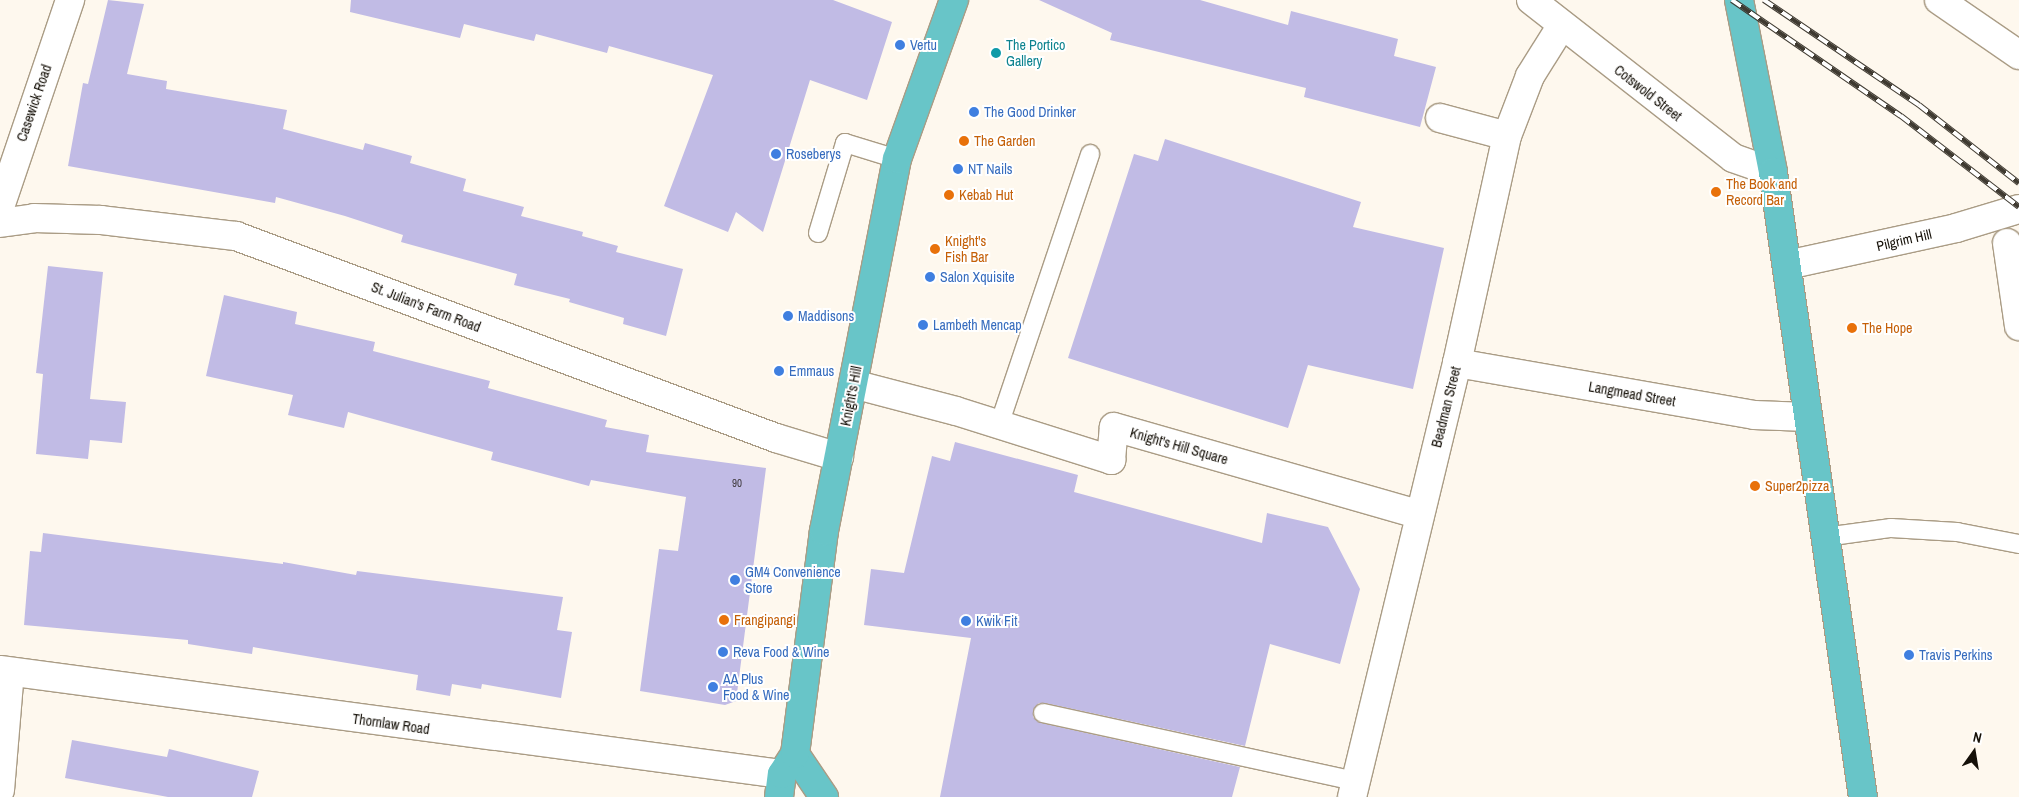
<!DOCTYPE html>
<html>
<head>
<meta charset="utf-8">
<style>
  body { margin:0 }
  #map { position:relative; width:2019px; height:797px; overflow:hidden; background:#fef8ee; font-family:"Archivo Narrow",sans-serif }
  div>[style] { position:absolute }
  .building>* { inset:0; background:#c1bbe5 }
  .roads { filter:drop-shadow(1px 0 #aa9c85) drop-shadow(-1px 0 #aa9c85) drop-shadow(0 1px #aa9c85) drop-shadow(0 -1px #aa9c85) }
  .service>* { height:18px; margin:-9px; padding:0 9px; transform-origin:9px; border-radius:9px; background:#fff }
  .minor>* { height:28px; margin:-14px; padding:0 14px; transform-origin:14px; border-radius:14px; background:#fff }
  .primary>* { height:28px; margin:-14px; padding:0 14px; transform-origin:14px; border-radius:14px; background:#68c5c8 }
  .rail>* { height:5.5px; margin-top:-2.75px; transform-origin:0; background:repeating-linear-gradient(90deg,#fff 0 11px,#3f3a31 0 22px); box-sizing:border-box; border-block:1px solid #3f3a31 }
  .dots>* { width:14px; height:14px; translate:-50% -50%; box-sizing:border-box; border:2px solid #fff; border-radius:50% }
  span { translate:-50% -50%; white-space:nowrap; text-align:center; line-height:1.15; -webkit-text-stroke:4px #fff; paint-order:stroke }
  .number-label { font-size:11px; color:#403b3f }
  .number-label span { -webkit-text-stroke-width:0 }
  .shop-label { font-size:14px; color:#366cbe }
  .left { translate:0 -50%; text-align:left }
  .culture-label { font-size:14px; color:#0d838f }
  .street-label { font-size:14px; color:#151008 }
  .food-label { font-size:14px; color:#c56008 }
  .north { position:absolute; left:1949px; top:727px; width:50px; height:50px; -webkit-text-stroke:4px #fff; paint-order:stroke; rotate:13deg; font-size:14px; font-weight:700; line-height:20px; text-align:center; color:#151008 }
  .north::after { content:''; display:block; margin:auto; width:18px; height:22px; background:#151008; clip-path:polygon(50% 0,100% 100%,50% 72%,0 100%) }
</style>
</head>
<body>
<div id="map">
  <div class="building">
    <i style="clip-path:polygon(108px 0,144px 4px,127px 74px,167px 81px,166px 89px,287px 110px,283px 129px,363px 150px,365px 143px,412px 156px,410px 163px,466px 179px,463px 191px,524px 207px,521px 216px,583px 232px,582px 236px,618px 246px,616px 252px,683px 269px,666px 336px,623px 324px,624px 318px,569px 302px,570px 299px,514px 285px,517px 274px,401px 242px,403px 235px,345px 216px,276px 197px,275px 203px,68px 166px,83px 83px,88px 84px)"></i>
    <i style="clip-path:polygon(351px 0,833px 0,892px 22px,867px 100px,810px 80px,763px 232px,736px 212px,728px 232px,664px 206px,713px 75px,609px 46px,607px 53px,536px 34px,534px 41px,464px 24px,460px 38px,350px 12px)"></i>
    <i style="clip-path:polygon(1039px 0,1200px 0,1288px 25px,1291px 11px,1398px 39px,1394px 56px,1436px 67px,1420px 127px,1304px 97px,1306px 88px,1110px 40px,1112px 33px)"></i>
    <i style="clip-path:polygon(1165px 139px,1361px 202px,1353px 227px,1444px 248px,1413px 389px,1308px 365px,1288px 428px,1068px 358px,1134px 154px,1158px 161px)"></i>
    <i style="clip-path:polygon(48px 266px,103px 272px,90px 399px,126px 402px,122px 443px,90px 440px,88px 459px,36px 454px,43px 374px,36px 373px)"></i>
    <i style="clip-path:polygon(224px 295px,297px 312px,295px 324px,375px 342px,373px 351px,490px 381px,488px 388px,607px 420px,605px 427px,649px 435px,646px 452px,766px 468px,736px 701px,725px 705px,640px 691px,659px 549px,678px 551px,686px 497px,591px 480px,589px 486px,491px 460px,493px 452px,348px 412px,344px 428px,288px 415px,293px 395px,206px 376px)"></i>
    <i style="clip-path:polygon(955px 442px,1078px 475px,1074px 492px,1262px 543px,1267px 513px,1328px 527px,1360px 589px,1340px 664px,1270px 644px,1245px 746px,1045px 703px,1039px 703px,1033px 710px,1033px 717px,1041px 723px,1240px 767px,1232px 797px,940px 797px,971px 638px,864px 625px,871px 569px,904px 573px,932px 456px,950px 461px)"></i>
    <i style="clip-path:polygon(43px 533px,283px 564px,283px 562px,356px 575px,357px 571px,563px 597px,557px 630px,572px 632px,561px 698px,482px 684px,481px 689px,452px 684px,450px 696px,416px 690px,418px 675px,253px 647px,252px 654px,188px 644px,188px 640px,24px 625px,30px 551px,41px 552px)"></i>
    <i style="clip-path:polygon(72px 740px,167px 757px,169px 749px,259px 771px,252px 797px,168px 797px,65px 778px)"></i>
  </div>
  <div class="roads">
    <div class="service">
      <i style="left:818px;top:233px;width:94px;rotate:-73.3deg"></i>
      <i style="left:845px;top:143px;width:54px;rotate:17.1deg"></i>
      <i style="left:999px;top:425px;width:286px;rotate:-71.4deg"></i>
      <i style="left:1825px;top:537px;width:67px;rotate:-7.8deg"></i>
      <i style="left:1891px;top:528px;width:66px;rotate:3.5deg"></i>
      <i style="left:1957px;top:532px;width:63px;rotate:11deg"></i>
      <i style="left:1043px;top:713px;width:320px;rotate:12.3deg"></i>
    </div>
    <div class="minor">
      <i style="left:1531px;top:0;width:256px;rotate:38deg"></i>
      <i style="left:1733px;top:158px;width:42px;rotate:19.3deg"></i>
      <i style="left:1939px;top:0;width:97px;rotate:34.5deg"></i>
      <i style="left:1440px;top:118px;width:69px;rotate:15deg"></i>
      <i style="left:0;top:207px;width:219px;rotate:-71.3deg"></i>
      <i style="left:0;top:223px;width:34px;rotate:-8deg"></i>
      <i style="left:34px;top:218px;width:67px;rotate:1.7deg"></i>
      <i style="left:101px;top:220px;width:136px;rotate:6.8deg"></i>
      <i style="left:236px;top:236px;width:577px;rotate:20.51deg"></i>
      <i style="left:776px;top:438px;width:66px;rotate:16.8deg"></i>
      <i style="left:2007px;top:243px;width:84px;rotate:81.8deg"></i>
      <i style="left:1787px;top:265px;width:173px;rotate:-12.3deg"></i>
      <i style="left:1956px;top:228px;width:66px;rotate:-16.8deg"></i>
      <i style="left:1457px;top:363px;width:302px;rotate:9.9deg"></i>
      <i style="left:1754px;top:415px;width:54px;rotate:2.1deg"></i>
      <i style="left:853px;top:384px;width:106px;rotate:14.7deg"></i>
      <i style="left:956px;top:411px;width:163px;rotate:17.5deg"></i>
      <i style="left:1111px;top:460px;width:33px;rotate:-85deg"></i>
      <i style="left:1114px;top:427px;width:318px;rotate:16deg"></i>
      <i style="left:0;top:670px;width:789px;rotate:7.58deg"></i>
      <i style="left:0;top:790px;width:118px;rotate:-85.2deg"></i>
      <i style="left:1352px;top:797px;width:447px;rotate:-76.4deg"></i>
      <i style="left:1457px;top:363px;width:232px;rotate:-77.6deg"></i>
      <i style="left:1507px;top:136px;width:64px;rotate:-69deg"></i>
      <i style="left:1530px;top:76px;width:60px;rotate:-57.9deg"></i>
    </div>
    <div class="primary">
      <i style="left:1739px;top:0;width:175px;rotate:78.8deg"></i>
      <i style="left:1773px;top:172px;width:631px;rotate:81.81deg"></i>
      <i style="left:795px;top:754px;width:52px;rotate:56deg"></i>
      <i style="left:779px;top:797px;width:23px;rotate:-83deg"></i>
      <i style="left:782px;top:774px;width:24px;rotate:-57deg"></i>
      <i style="left:795px;top:754px;width:225px;rotate:-82.6deg"></i>
      <i style="left:824px;top:531px;width:379px;rotate:-78.9deg"></i>
      <i style="left:897px;top:159px;width:169px;rotate:-70.3deg"></i>
    </div>
  </div>
  <div class="rail">
    <i style="left:1732px;top:0;width:205px;rotate:34.5deg"></i>
    <i style="left:1901px;top:116px;width:149px;rotate:37.6deg"></i>
    <i style="left:1764px;top:0;width:187px;rotate:34.1deg"></i>
    <i style="left:1919px;top:105px;width:127px;rotate:38deg"></i>
  </div>
  <div class="dots">
    <i style="left:900px;top:45px;background:#3f7fe0"></i>
    <i style="left:996px;top:53px;background:#0f9aa8"></i>
    <i style="left:974px;top:112px;background:#3f7fe0"></i>
    <i style="left:964px;top:141px;background:#e8710a"></i>
    <i style="left:776px;top:154px;background:#3f7fe0"></i>
    <i style="left:958px;top:169px;background:#3f7fe0"></i>
    <i style="left:1716px;top:192px;background:#e8710a"></i>
    <i style="left:949px;top:195px;background:#e8710a"></i>
    <i style="left:935px;top:249px;background:#e8710a"></i>
    <i style="left:930px;top:277px;background:#3f7fe0"></i>
    <i style="left:788px;top:316px;background:#3f7fe0"></i>
    <i style="left:923px;top:325px;background:#3f7fe0"></i>
    <i style="left:1852px;top:328px;background:#e8710a"></i>
    <i style="left:779px;top:371px;background:#3f7fe0"></i>
    <i style="left:1755px;top:486px;background:#e8710a"></i>
    <i style="left:735px;top:580px;background:#3f7fe0"></i>
    <i style="left:724px;top:620px;background:#e8710a"></i>
    <i style="left:966px;top:621px;background:#3f7fe0"></i>
    <i style="left:723px;top:652px;background:#3f7fe0"></i>
    <i style="left:1909px;top:655px;background:#3f7fe0"></i>
    <i style="left:713px;top:687px;background:#3f7fe0"></i>
  </div>
  <div class="number-label">
    <span style="left:737px;top:483px">90</span>
  </div>
  <div class="shop-label">
    <span class="left" style="left:910px;top:45px">Vertu</span>
    <span class="left" style="left:984px;top:112px">The Good Drinker</span>
    <span class="left" style="left:786px;top:154px">Roseberys</span>
    <span class="left" style="left:968px;top:169px">NT Nails</span>
    <span class="left" style="left:940px;top:277px">Salon Xquisite</span>
    <span class="left" style="left:798px;top:316px">Maddisons</span>
    <span class="left" style="left:933px;top:325px">Lambeth Mencap</span>
    <span class="left" style="left:789px;top:371px">Emmaus</span>
    <span class="left" style="left:745px;top:580px">GM4 Convenience<br>Store</span>
    <span class="left" style="left:976px;top:621px">Kwik Fit</span>
    <span class="left" style="left:733px;top:652px">Reva Food &amp; Wine</span>
    <span class="left" style="left:1919px;top:655px">Travis Perkins</span>
    <span class="left" style="left:723px;top:687px">AA Plus<br>Food &amp; Wine</span>
  </div>
  <div class="culture-label">
    <span class="left" style="left:1006px;top:53px">The Portico<br>Gallery</span>
  </div>
  <div class="street-label">
    <span style="left:1648px;top:93px;rotate:38deg">Cotswold Street</span>
    <span style="left:34px;top:103px;rotate:-71deg">Casewick Road</span>
    <span style="left:1904px;top:240px;rotate:-13deg">Pilgrim Hill</span>
    <span style="left:426px;top:307px;rotate:21deg">St. Julian's Farm Road</span>
    <span style="left:1632px;top:394px;rotate:10deg">Langmead Street</span>
    <span style="left:851px;top:396px;rotate:-79deg">Knight's Hill</span>
    <span style="left:1446px;top:407px;rotate:-76deg">Beadman Street</span>
    <span style="left:1179px;top:446px;rotate:16deg">Knight's Hill Square</span>
    <span style="left:391px;top:724px;rotate:8deg">Thornlaw Road</span>
  </div>
  <div class="food-label">
    <span class="left" style="left:974px;top:141px">The Garden</span>
    <span class="left" style="left:1726px;top:192px">The Book and<br>Record Bar</span>
    <span class="left" style="left:959px;top:195px">Kebab Hut</span>
    <span class="left" style="left:945px;top:249px">Knight's<br>Fish Bar</span>
    <span class="left" style="left:1862px;top:328px">The Hope</span>
    <span class="left" style="left:1765px;top:486px">Super2pizza</span>
    <span class="left" style="left:734px;top:620px">Frangipangi</span>
  </div>
  <div class="north">N</div>
</div>
</body>
</html>
